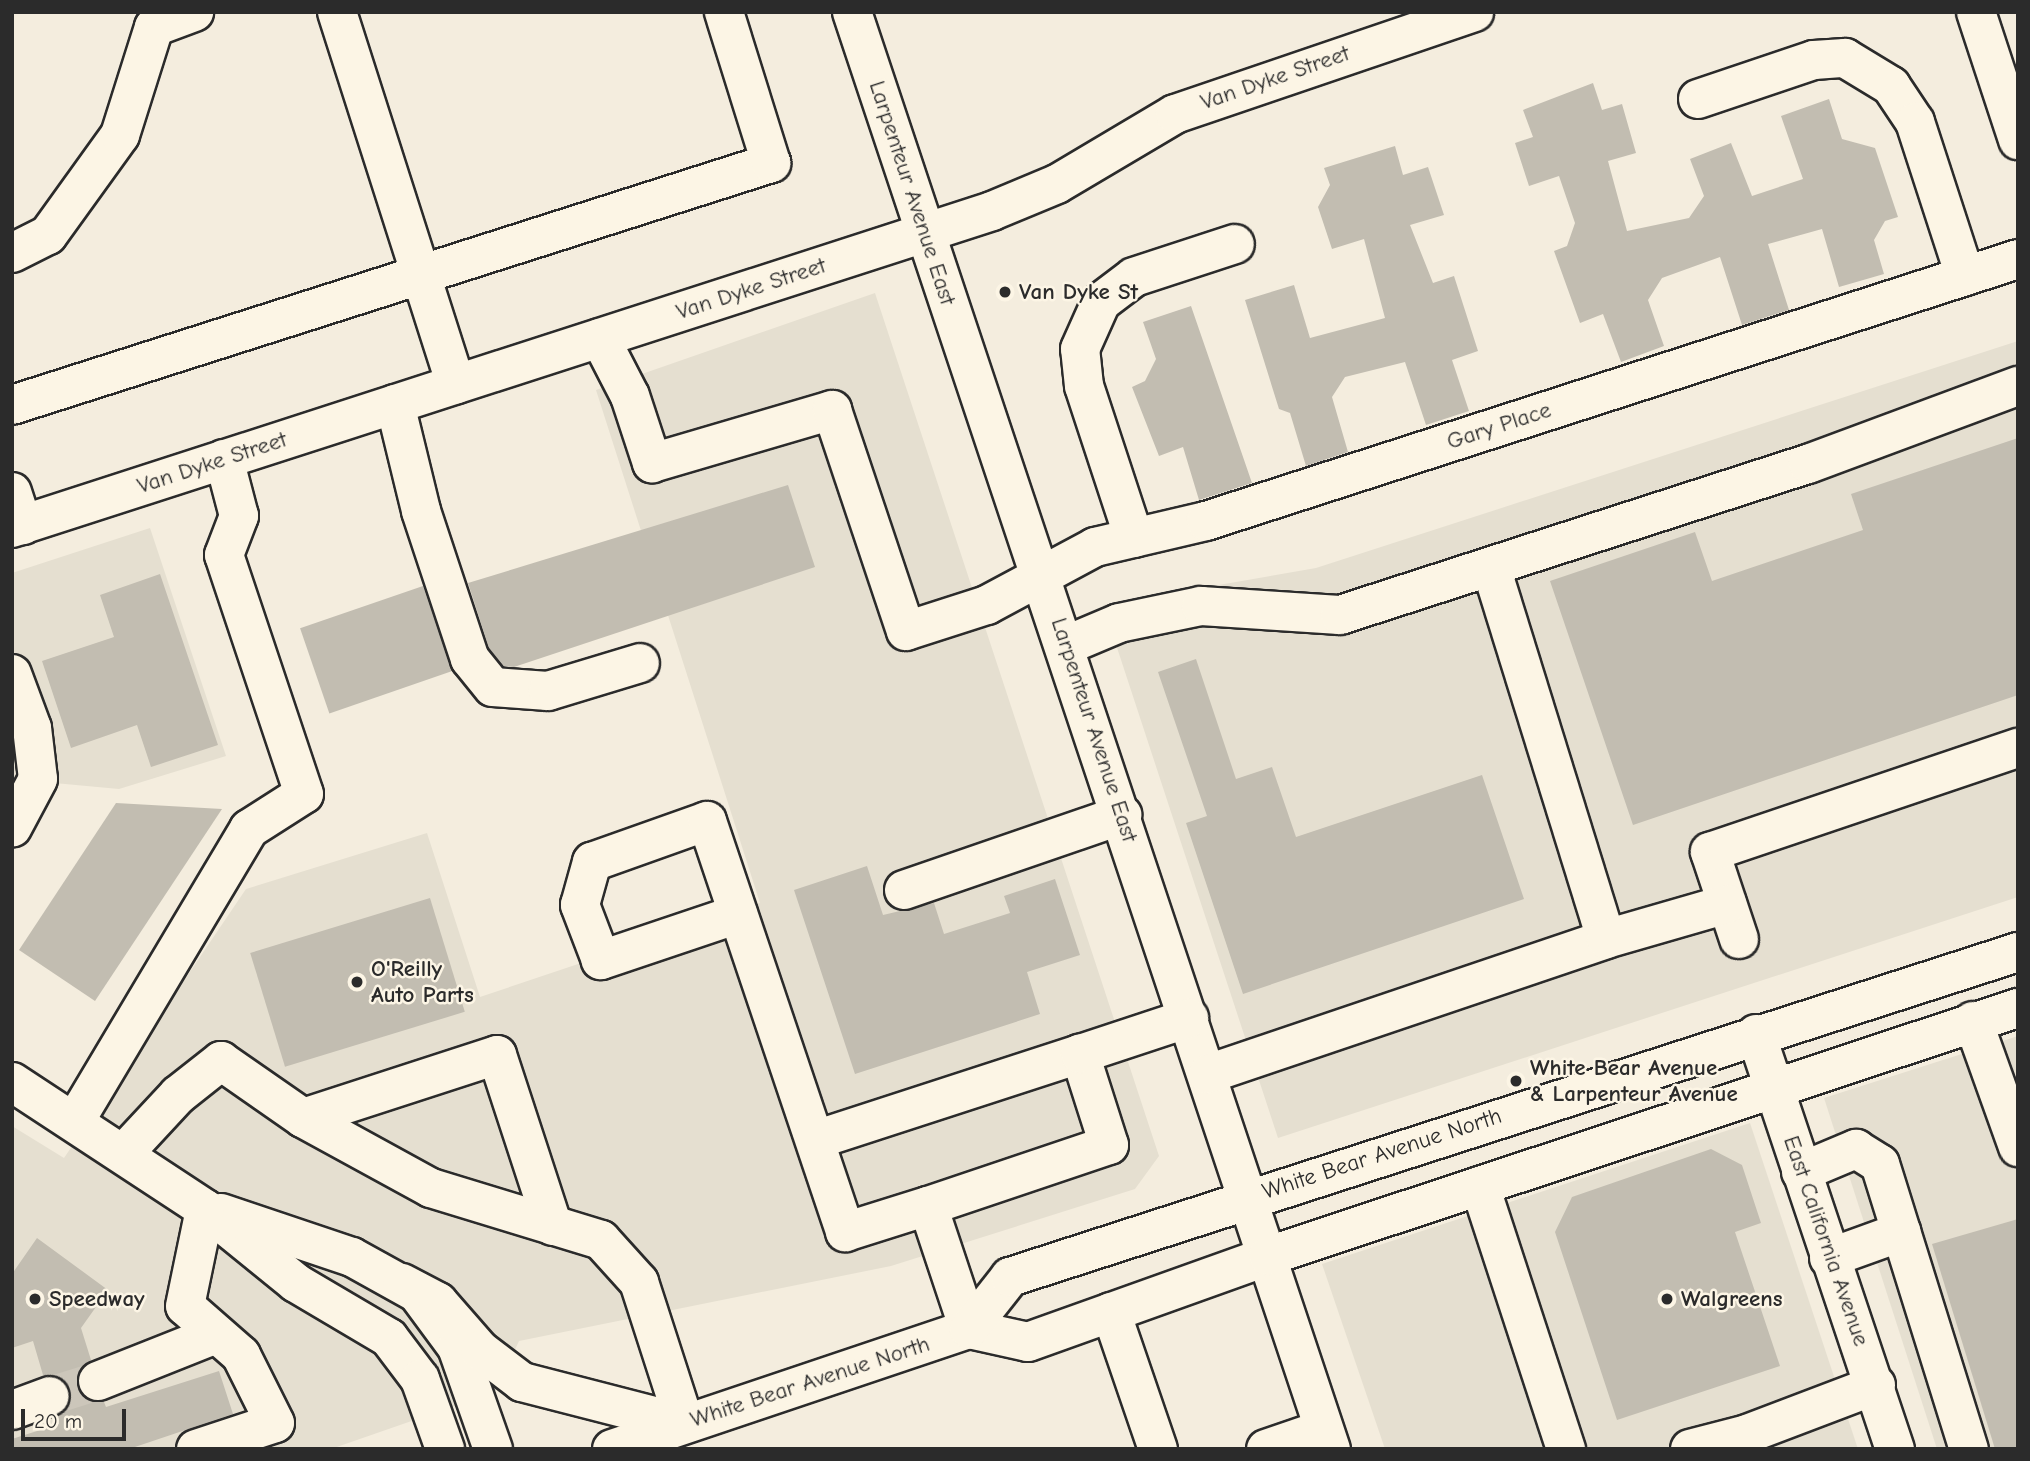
<!DOCTYPE html>
<html>
<head>
<meta charset="utf-8">
<style>
  body { margin:0 }
  #map { position:relative; width:2030px; height:1461px; overflow:hidden; background:#f4edde; font-family:"Comic Neue",sans-serif }
  div>[style] { position:absolute }
  .built>* { inset:0; background:#e5dfd0 }
  .building>* { inset:0; background:#c2bdb1; transform-origin:0 0 }
  .minor-tunnel>* { height:38px; margin-top:-19px; transform-origin:0; background:repeating-linear-gradient(90deg,#ccc6ba 0 38px,transparent 0 57px) }
  .roads { filter:drop-shadow(2px 0 #2b2b2b) drop-shadow(-2px 0 #2b2b2b) drop-shadow(0 2px #2b2b2b) drop-shadow(0 -2px #2b2b2b) }
  .minor>* { height:38px; margin:-19px; padding:0 19px; transform-origin:19px; border-radius:19px; background:#fcf5e5 }
  .major>* { height:38px; margin:-19px; padding:0 19px; transform-origin:19px; border-radius:19px; background:#fcf5e5 }
  .dots>* { width:19px; height:19px; translate:-50% -50%; box-sizing:border-box; border:4px solid #fcf5e5; border-radius:50% }
  span { translate:-50% -50%; white-space:nowrap; text-align:center; line-height:1.15; -webkit-text-stroke:5px #fcf5e5; paint-order:stroke }
  .street-label { font-size:23px; color:#2b2b2b }
  .poi-label { font-size:23px; color:#2b2b2b; font-weight:700 }
  .left { translate:0 -50%; text-align:left }
  .frame { position:absolute; inset:0; border:14px solid #2b2b2b; pointer-events:none }
  .scale { position:absolute; left:21px; top:1409px; width:105px; height:32px; box-sizing:border-box; border:4px solid #2b2b2b; border-top:0; padding-left:9px; font-size:21px; line-height:24px; white-space:nowrap; color:#2b2b2b; -webkit-text-stroke:5px #fcf5e5; paint-order:stroke }
</style>
</head>
<body>
<div id="map">
  <div class="built">
    <i style="clip-path:polygon(875px 293px,1159px 1156px,1135px 1189px,891px 1266px,519px 1341px,495px 1392px,331px 1449px,12px 1449px,12px 1126px,64px 1158px,246px 889px,427px 833px,480px 997px,760px 903px,596px 390px)"></i>
    <i style="clip-path:polygon(2018px 341px,2018px 897px,1278px 1138px,1103px 605px,1316px 568px)"></i>
    <i style="clip-path:polygon(150px 528px,226px 756px,119px 789px,22px 780px,12px 797px,12px 573px)"></i>
    <i style="clip-path:polygon(2018px 1036px,2018px 1449px,1937px 1449px,1824px 1098px)"></i>
    <i style="clip-path:polygon(1750px 1123px,1858px 1449px,1385px 1449px,1322px 1264px)"></i>
  </div>
  <div class="building">
    <i style="clip-path:polygon(1593px 83px,1602px 110px,1622px 104px,1636px 153px,1608px 161px,1627px 231px,1689px 218px,1704px 196px,1690px 159px,1731px 143px,1752px 196px,1803px 179px,1781px 116px,1829px 99px,1842px 139px,1875px 148px,1898px 217px,1885px 221px,1874px 240px,1884px 274px,1839px 287px,1822px 229px,1768px 244px,1789px 310px,1742px 325px,1720px 257px,1662px 278px,1648px 300px,1664px 346px,1621px 362px,1603px 314px,1580px 323px,1554px 251px,1567px 246px,1575px 223px,1559px 176px,1529px 186px,1515px 143px,1533px 137px,1523px 110px)"></i>
    <i style="clip-path:polygon(1395px 146px,1403px 175px,1428px 167px,1444px 215px,1410px 225px,1433px 283px,1454px 276px,1478px 351px,1452px 360px,1469px 411px,1426px 425px,1405px 362px,1345px 377px,1332px 397px,1348px 452px,1306px 466px,1290px 413px,1279px 409px,1245px 300px,1294px 285px,1310px 338px,1385px 318px,1364px 239px,1332px 249px,1318px 207px,1330px 185px,1324px 168px)"></i>
    <i style="clip-path:polygon(1191px 306px,1252px 483px,1199px 500px,1183px 447px,1159px 456px,1132px 387px,1145px 381px,1156px 359px,1143px 322px)"></i>
    <i style="clip-path:polygon(2018px 438px,2018px 695px,1633px 825px,1550px 581px,1695px 532px,1712px 581px,1863px 530px,1851px 494px)"></i>
    <i style="clip-path:polygon(788px 485px,815px 567px,514px 667px,504px 666px,489px 648px,468px 583px)"></i>
    <i style="clip-path:polygon(160px 574px,218px 745px,151px 767px,137px 725px,71px 748px,42px 661px,114px 637px,100px 595px)"></i>
    <i style="left:423px;top:586px;width:90px;height:130px;rotate:71deg"></i>
    <i style="clip-path:polygon(1196px 659px,1236px 779px,1272px 767px,1296px 837px,1482px 775px,1524px 899px,1243px 994px,1186px 823px,1207px 816px,1158px 672px)"></i>
    <i style="clip-path:polygon(116px 803px,222px 809px,95px 1001px,19px 950px)"></i>
    <i style="clip-path:polygon(867px 866px,883px 915px,934px 903px,944px 934px,1010px 913px,1004px 896px,1055px 879px,1080px 955px,1027px 972px,1040px 1014px,855px 1074px,794px 890px)"></i>
    <i style="left:430px;top:898px;width:119px;height:188px;rotate:73deg"></i>
    <i style="clip-path:polygon(1711px 1149px,1742px 1165px,1761px 1223px,1735px 1232px,1780px 1366px,1617px 1420px,1555px 1232px,1572px 1197px)"></i>
    <i style="clip-path:polygon(2018px 1219px,2018px 1449px,1995px 1449px,1932px 1244px)"></i>
    <i style="clip-path:polygon(37px 1238px,108px 1290px,81px 1328px,91px 1360px,77px 1377px,84px 1398px,104px 1402px,106px 1407px,219px 1371px,233px 1414px,129px 1449px,12px 1449px,12px 1439px,59px 1424px,57px 1417px,72px 1399px,64px 1380px,43px 1375px,33px 1341px,12px 1348px,12px 1274px)"></i>
  </div>
  <div class="minor-tunnel">
    <i style="left:50px;top:1396px;width:50px;rotate:-17.4deg"></i>
  </div>
  <div class="roads">
    <div class="minor">
      <i style="left:337px;top:12px;width:391px;rotate:72.3deg"></i>
      <i style="left:852px;top:12px;width:1515px;rotate:71.57deg"></i>
      <i style="left:1976px;top:12px;width:135px;rotate:71.8deg"></i>
      <i style="left:1698px;top:99px;width:122px;rotate:-18.6deg"></i>
      <i style="left:1814px;top:60px;width:31px;rotate:-4deg"></i>
      <i style="left:1845px;top:58px;width:54px;rotate:31.3deg"></i>
      <i style="left:1891px;top:86px;width:43px;rotate:56.3deg"></i>
      <i style="left:1915px;top:122px;width:162px;rotate:72deg"></i>
      <i style="left:12px;top:253px;width:40px;rotate:-26.6deg"></i>
      <i style="left:48px;top:235px;width:123px;rotate:-54.2deg"></i>
      <i style="left:120px;top:135px;width:113px;rotate:-72.5deg"></i>
      <i style="left:154px;top:27px;width:43px;rotate:-20.6deg"></i>
      <i style="left:600px;top:338px;width:65px;rotate:62.7deg"></i>
      <i style="left:630px;top:396px;width:71px;rotate:71.8deg"></i>
      <i style="left:652px;top:463px;width:188px;rotate:-16.4deg"></i>
      <i style="left:832px;top:410px;width:233px;rotate:71.5deg"></i>
      <i style="left:906px;top:631px;width:85px;rotate:-17.8deg"></i>
      <i style="left:987px;top:605px;width:123px;rotate:-28.2deg"></i>
      <i style="left:1095px;top:547px;width:114px;rotate:-13.2deg"></i>
      <i style="left:1206px;top:521px;width:853px;rotate:-17.88deg"></i>
      <i style="left:395px;top:404px;width:110px;rotate:76.3deg"></i>
      <i style="left:421px;top:511px;width:156px;rotate:71.7deg"></i>
      <i style="left:470px;top:659px;width:36px;rotate:51deg"></i>
      <i style="left:493px;top:687px;width:55px;rotate:4.2deg"></i>
      <i style="left:548px;top:691px;width:96px;rotate:-16.9deg"></i>
      <i style="left:12px;top:405px;width:797px;rotate:-17.68deg"></i>
      <i style="left:771px;top:163px;width:158px;rotate:-107.3deg"></i>
      <i style="left:12px;top:492px;width:35px;rotate:72deg"></i>
      <i style="left:12px;top:528px;width:1030px;rotate:-17.92deg"></i>
      <i style="left:992px;top:211px;width:70px;rotate:-22.6deg"></i>
      <i style="left:1057px;top:184px;width:137px;rotate:-30.7deg"></i>
      <i style="left:1175px;top:114px;width:316px;rotate:-18.8deg"></i>
      <i style="left:1134px;top:538px;width:160px;rotate:-108.2deg"></i>
      <i style="left:1084px;top:386px;width:37px;rotate:-96deg"></i>
      <i style="left:1080px;top:349px;width:51px;rotate:-65.9deg"></i>
      <i style="left:1101px;top:302px;width:41px;rotate:-37.1deg"></i>
      <i style="left:1134px;top:277px;width:106px;rotate:-18.1deg"></i>
      <i style="left:1491px;top:567px;width:389px;rotate:72.8deg"></i>
      <i style="left:1067px;top:645px;width:56px;rotate:-22.9deg"></i>
      <i style="left:1119px;top:623px;width:84px;rotate:-11.7deg"></i>
      <i style="left:1201px;top:606px;width:139px;rotate:3.7deg"></i>
      <i style="left:1340px;top:615px;width:492px;rotate:-17.9deg"></i>
      <i style="left:1808px;top:464px;width:224px;rotate:-20.4deg"></i>
      <i style="left:12px;top:674px;width:58px;rotate:69.7deg"></i>
      <i style="left:32px;top:728px;width:51px;rotate:83.3deg"></i>
      <i style="left:38px;top:779px;width:55px;rotate:118deg"></i>
      <i style="left:904px;top:890px;width:231px;rotate:-19deg"></i>
      <i style="left:738px;top:914px;width:145px;rotate:161.4deg"></i>
      <i style="left:601px;top:960px;width:59px;rotate:-110.9deg"></i>
      <i style="left:580px;top:905px;width:45px;rotate:-74.4deg"></i>
      <i style="left:592px;top:862px;width:122px;rotate:-19.6deg"></i>
      <i style="left:707px;top:821px;width:434px;rotate:71.4deg"></i>
      <i style="left:845px;top:1232px;width:87px;rotate:-17.4deg"></i>
      <i style="left:928px;top:1206px;width:130px;rotate:71.6deg"></i>
      <i style="left:1739px;top:939px;width:92px;rotate:-108.4deg"></i>
      <i style="left:1710px;top:852px;width:325px;rotate:-18.7deg"></i>
      <i style="left:1973px;top:1021px;width:134px;rotate:70.3deg"></i>
      <i style="left:1756px;top:1034px;width:438px;rotate:71.5deg"></i>
      <i style="left:1208px;top:1074px;width:420px;rotate:-18.7deg"></i>
      <i style="left:1606px;top:939px;width:126px;rotate:-16.1deg"></i>
      <i style="left:12px;top:1082px;width:231px;rotate:33.3deg"></i>
      <i style="left:205px;top:1209px;width:117px;rotate:39.1deg"></i>
      <i style="left:296px;top:1283px;width:108px;rotate:30.6deg"></i>
      <i style="left:389px;top:1338px;width:51px;rotate:52.9deg"></i>
      <i style="left:420px;top:1379px;width:74px;rotate:70.3deg"></i>
      <i style="left:303px;top:1118px;width:204px;rotate:-18deg"></i>
      <i style="left:497px;top:1055px;width:180px;rotate:71.9deg"></i>
      <i style="left:75px;top:1121px;width:340px;rotate:-59.2deg"></i>
      <i style="left:249px;top:829px;width:65px;rotate:-32.5deg"></i>
      <i style="left:304px;top:794px;width:252px;rotate:-108.5deg"></i>
      <i style="left:224px;top:555px;width:42px;rotate:-69deg"></i>
      <i style="left:239px;top:516px;width:59px;rotate:-104.7deg"></i>
      <i style="left:815px;top:1140px;width:279px;rotate:-18deg"></i>
      <i style="left:125px;top:1152px;width:78px;rotate:-47.1deg"></i>
      <i style="left:178px;top:1095px;width:55px;rotate:-38.3deg"></i>
      <i style="left:221px;top:1061px;width:100px;rotate:34.8deg"></i>
      <i style="left:303px;top:1118px;width:146px;rotate:28.7deg"></i>
      <i style="left:431px;top:1188px;width:178px;rotate:17deg"></i>
      <i style="left:601px;top:1240px;width:57px;rotate:47.9deg"></i>
      <i style="left:639px;top:1282px;width:149px;rotate:72.1deg"></i>
      <i style="left:1801px;top:1172px;width:60px;rotate:-22.7deg"></i>
      <i style="left:1856px;top:1149px;width:28px;rotate:32deg"></i>
      <i style="left:1880px;top:1164px;width:299px;rotate:72.7deg"></i>
      <i style="left:1480px;top:1186px;width:277px;rotate:71.9deg"></i>
      <i style="left:928px;top:1206px;width:191px;rotate:-18.6deg"></i>
      <i style="left:1109px;top:1145px;width:96px;rotate:-107.7deg"></i>
      <i style="left:1080px;top:1054px;width:115px;rotate:-18.3deg"></i>
      <i style="left:221px;top:1213px;width:138px;rotate:18.6deg"></i>
      <i style="left:352px;top:1257px;width:74px;rotate:29deg"></i>
      <i style="left:417px;top:1293px;width:67px;rotate:53.5deg"></i>
      <i style="left:457px;top:1347px;width:108px;rotate:70.6deg"></i>
      <i style="left:1829px;top:1258px;width:77px;rotate:-19.9deg"></i>
      <i style="left:1111px;top:1312px;width:145px;rotate:71.1deg"></i>
      <i style="left:98px;top:1381px;width:127px;rotate:-21.7deg"></i>
      <i style="left:12px;top:1410px;width:40px;rotate:-20.2deg"></i>
      <i style="left:196px;top:1449px;width:83px;rotate:-18.2deg"></i>
      <i style="left:275px;top:1423px;width:76px;rotate:-116.6deg"></i>
      <i style="left:241px;top:1355px;width:74px;rotate:-138.8deg"></i>
      <i style="left:185px;top:1306px;width:99px;rotate:-78.3deg"></i>
      <i style="left:1266px;top:1449px;width:61px;rotate:-19deg"></i>
      <i style="left:1690px;top:1449px;width:59px;rotate:-14.7deg"></i>
      <i style="left:1747px;top:1434px;width:138px;rotate:-20.8deg"></i>
    </div>
    <div class="major">
      <i style="left:402px;top:1283px;width:41px;rotate:27.8deg"></i>
      <i style="left:438px;top:1302px;width:64px;rotate:48.8deg"></i>
      <i style="left:480px;top:1350px;width:53px;rotate:37.3deg"></i>
      <i style="left:522px;top:1382px;width:168px;rotate:14.4deg"></i>
      <i style="left:969px;top:1329px;width:60px;rotate:12.4deg"></i>
      <i style="left:1028px;top:1342px;width:255px;rotate:-19.7deg"></i>
      <i style="left:1268px;top:1256px;width:790px;rotate:-18.3deg"></i>
      <i style="left:612px;top:1449px;width:377px;rotate:-18.6deg"></i>
      <i style="left:969px;top:1329px;width:66px;rotate:-51.7deg"></i>
      <i style="left:1010px;top:1277px;width:1059px;rotate:-17.87deg"></i>
    </div>
  </div>
  <div class="dots">
    <i style="left:1005px;top:292px;background:#2b2b2b"></i>
    <i style="left:357px;top:982px;background:#2b2b2b"></i>
    <i style="left:1516px;top:1081px;background:#2b2b2b"></i>
    <i style="left:35px;top:1299px;background:#2b2b2b"></i>
    <i style="left:1667px;top:1299px;background:#2b2b2b"></i>
  </div>
  <div class="street-label">
    <span style="left:1275px;top:78px;rotate:-19deg">Van Dyke Street</span>
    <span style="left:912px;top:193px;rotate:72deg">Larpenteur Avenue East</span>
    <span style="left:751px;top:289px;rotate:-18deg">Van Dyke Street</span>
    <span style="left:1499px;top:426px;rotate:-18deg">Gary Place</span>
    <span style="left:212px;top:463px;rotate:-18deg">Van Dyke Street</span>
    <span style="left:1094px;top:730px;rotate:72deg">Larpenteur Avenue East</span>
    <span style="left:1382px;top:1154px;rotate:-18deg">White Bear Avenue North</span>
    <span style="left:1826px;top:1241px;rotate:71deg">East California Avenue</span>
    <span style="left:810px;top:1382px;rotate:-18deg">White Bear Avenue North</span>
  </div>
  <div class="poi-label">
    <span class="left" style="left:1019px;top:292px">Van Dyke St</span>
    <span class="left" style="left:371px;top:982px">O'Reilly<br>Auto Parts</span>
    <span class="left" style="left:1530px;top:1081px">White Bear Avenue<br>&amp; Larpenteur Avenue</span>
    <span class="left" style="left:49px;top:1299px">Speedway</span>
    <span class="left" style="left:1681px;top:1299px">Walgreens</span>
  </div>
  <div class="frame"></div>
  <div class="scale">20 m</div>
</div>
</body>
</html>
